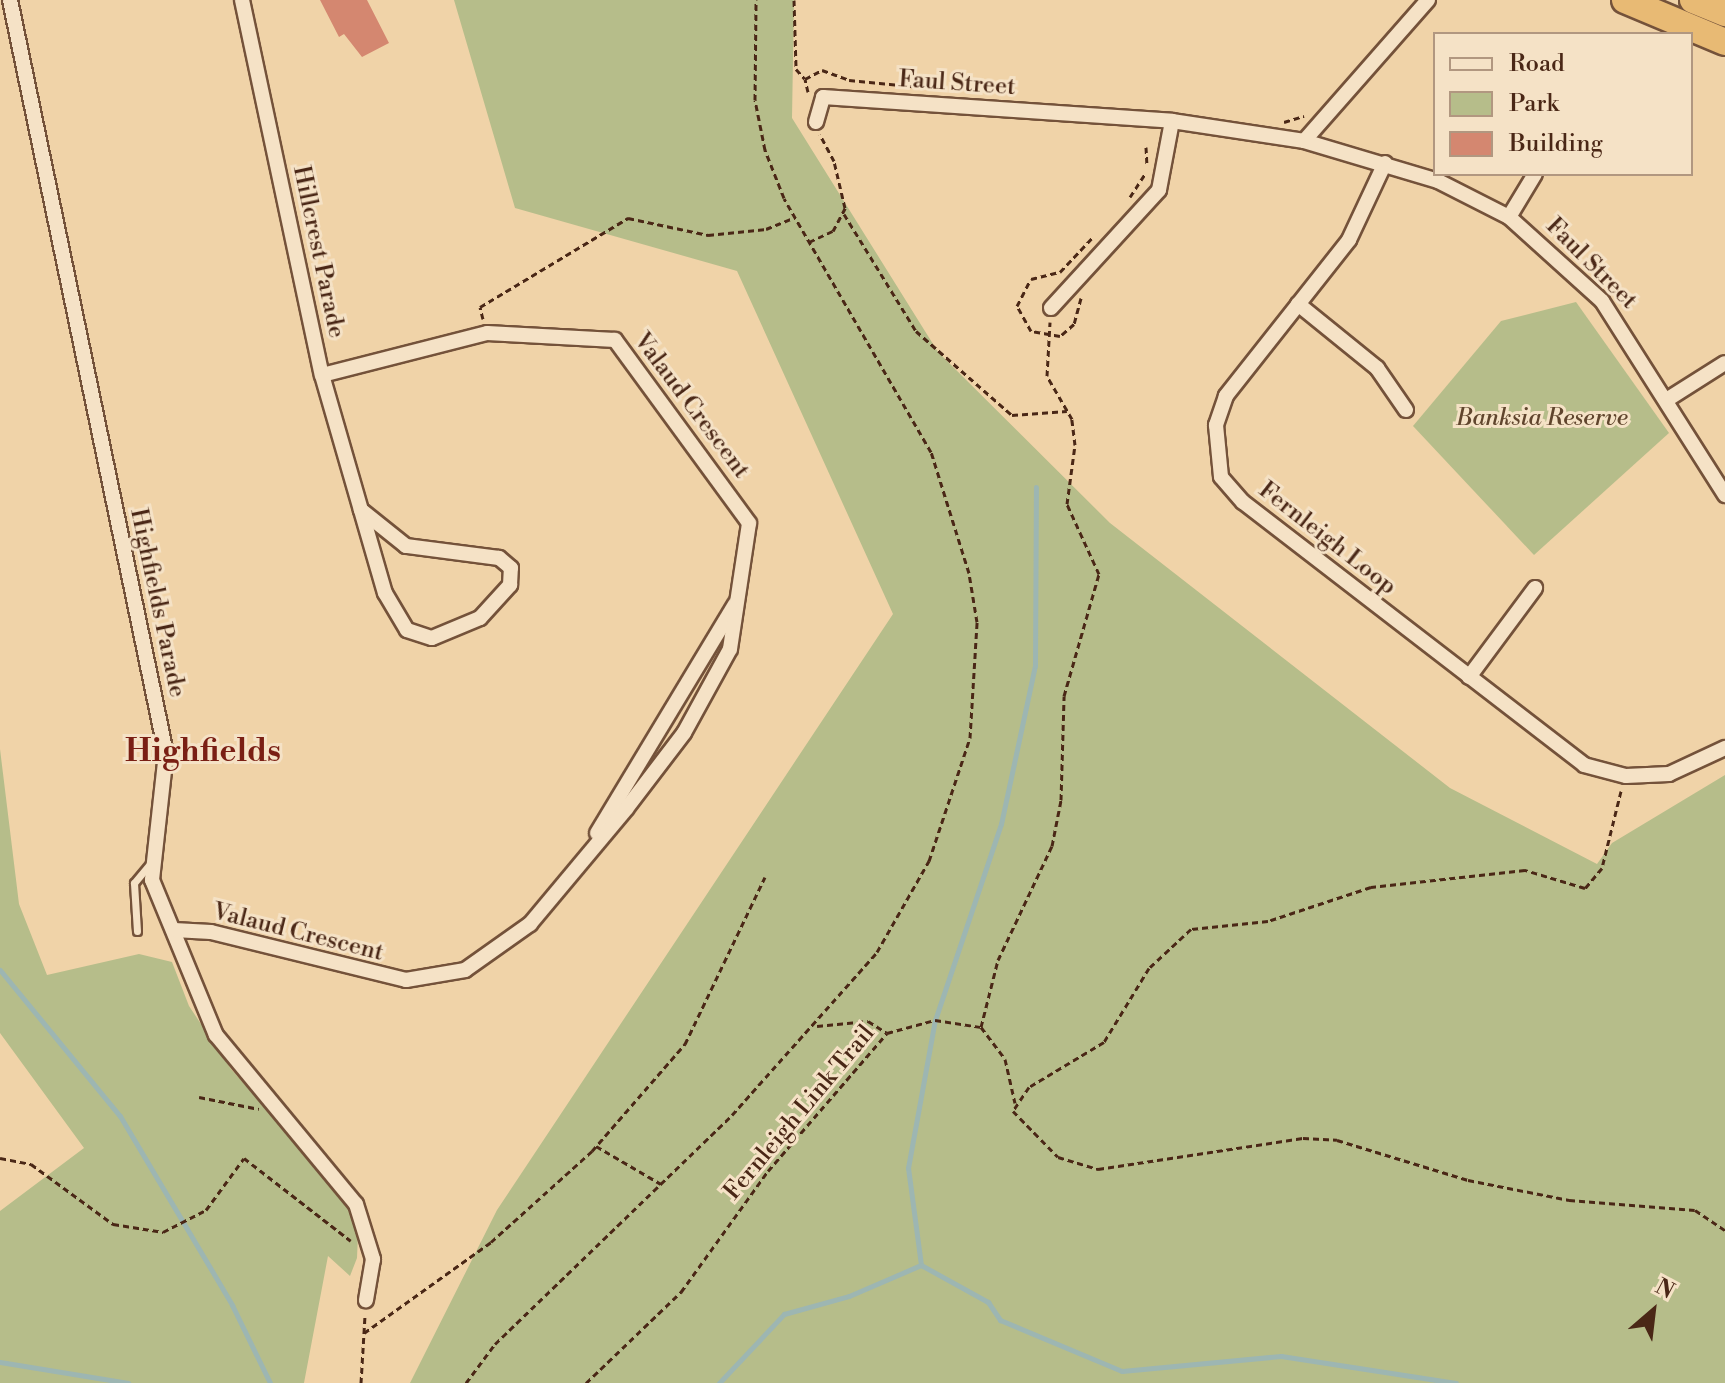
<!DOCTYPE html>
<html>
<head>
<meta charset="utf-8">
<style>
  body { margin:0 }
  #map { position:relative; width:1725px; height:1383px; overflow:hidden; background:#f0d3a8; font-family:"Libre Bodoni",serif }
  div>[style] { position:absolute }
  .green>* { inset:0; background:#b6bd8a }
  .stream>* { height:5px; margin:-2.5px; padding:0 2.5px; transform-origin:2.5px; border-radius:2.5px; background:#9db6b2 }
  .building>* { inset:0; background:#d48770 }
  .path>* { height:3px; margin-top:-1.5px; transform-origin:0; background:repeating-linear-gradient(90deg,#4a2716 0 6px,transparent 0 10px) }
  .roads { filter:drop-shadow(2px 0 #74523a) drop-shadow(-2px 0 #74523a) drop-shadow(0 2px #74523a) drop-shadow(0 -2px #74523a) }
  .lane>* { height:7px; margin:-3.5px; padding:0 3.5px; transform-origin:3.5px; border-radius:3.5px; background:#f5e2c6 }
  .street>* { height:14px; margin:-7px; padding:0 7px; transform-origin:7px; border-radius:7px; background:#f5e2c6 }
  .highway>* { height:26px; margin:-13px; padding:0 13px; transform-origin:13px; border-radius:13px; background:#e8ba74 }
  span { translate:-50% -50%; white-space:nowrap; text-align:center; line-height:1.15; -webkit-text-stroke:6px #f5e2c6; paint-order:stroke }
  .street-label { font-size:24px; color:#4a2716 }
  .park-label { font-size:24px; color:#60452d; font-style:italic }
  .district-label { font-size:32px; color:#7a1f14; font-weight:700 }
  .legend { position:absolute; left:1433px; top:32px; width:260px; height:144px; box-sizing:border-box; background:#f5e2c6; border:2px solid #b19780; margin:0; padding:10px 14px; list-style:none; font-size:24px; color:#4a2716 }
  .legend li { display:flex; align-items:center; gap:16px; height:40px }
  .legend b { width:40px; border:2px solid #b19780 }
  .north { position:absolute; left:1613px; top:1271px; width:80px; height:80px; -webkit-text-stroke:6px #f5e2c6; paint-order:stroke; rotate:28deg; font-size:22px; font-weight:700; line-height:32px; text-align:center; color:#4a2716 }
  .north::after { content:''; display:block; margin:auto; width:28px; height:36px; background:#4a2716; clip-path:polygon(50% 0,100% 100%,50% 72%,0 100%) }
</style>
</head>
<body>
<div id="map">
  <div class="green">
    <i style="clip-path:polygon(454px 0,794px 0,792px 118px,938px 352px,1110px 523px,1450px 788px,1597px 864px,1612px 843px,1725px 775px,1725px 1383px,410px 1383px,497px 1210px,893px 614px,737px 271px,515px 208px)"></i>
    <i style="clip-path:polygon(1576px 302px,1669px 433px,1534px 555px,1413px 426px,1501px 321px)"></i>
    <i style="clip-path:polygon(0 749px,19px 904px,47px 975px,139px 954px,172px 962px,189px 1006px,231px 1069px,345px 1199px,358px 1234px,357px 1258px,350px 1276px,328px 1256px,304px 1383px,0 1383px,0 1211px,84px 1148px,0 1033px)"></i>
  </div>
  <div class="stream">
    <i style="left:0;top:970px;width:189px;rotate:50.6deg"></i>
    <i style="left:120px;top:1116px;width:220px;rotate:59.3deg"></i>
    <i style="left:232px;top:1305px;width:87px;rotate:64deg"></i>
    <i style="left:921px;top:1265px;width:98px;rotate:-97.6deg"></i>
    <i style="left:908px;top:1168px;width:150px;rotate:-79.7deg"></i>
    <i style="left:935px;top:1020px;width:207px;rotate:-71.4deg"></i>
    <i style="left:1001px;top:824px;width:162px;rotate:-77.9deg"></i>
    <i style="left:1035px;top:666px;width:179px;rotate:-89.7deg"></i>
    <i style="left:0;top:1362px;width:130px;rotate:9.3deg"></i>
    <i style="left:719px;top:1383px;width:95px;rotate:-46.7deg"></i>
    <i style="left:784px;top:1314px;width:67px;rotate:-15.5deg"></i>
    <i style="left:849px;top:1296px;width:78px;rotate:-23.3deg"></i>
    <i style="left:921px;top:1265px;width:77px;rotate:28.9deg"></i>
    <i style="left:988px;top:1302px;width:22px;rotate:56deg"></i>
    <i style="left:1000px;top:1320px;width:132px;rotate:22.7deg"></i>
    <i style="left:1122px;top:1371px;width:160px;rotate:-5.4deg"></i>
    <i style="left:1281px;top:1356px;width:177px;rotate:8.8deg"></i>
  </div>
  <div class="building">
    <i style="clip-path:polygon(320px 0,367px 0,389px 43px,362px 57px,344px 34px,339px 37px)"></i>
  </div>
  <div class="path">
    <i style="left:794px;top:0;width:69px;rotate:88.3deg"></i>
    <i style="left:796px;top:69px;width:13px;rotate:48deg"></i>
    <i style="left:808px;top:92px;width:13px;rotate:-103deg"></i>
    <i style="left:805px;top:79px;width:19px;rotate:-28deg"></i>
    <i style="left:822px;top:70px;width:29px;rotate:20deg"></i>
    <i style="left:849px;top:80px;width:82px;rotate:5.6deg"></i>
    <i style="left:1284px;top:122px;width:21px;rotate:-17deg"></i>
    <i style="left:1146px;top:147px;width:19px;rotate:87deg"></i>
    <i style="left:1130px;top:197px;width:27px;rotate:-57deg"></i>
    <i style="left:844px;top:214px;width:137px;rotate:58.4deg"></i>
    <i style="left:916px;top:331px;width:128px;rotate:41.2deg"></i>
    <i style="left:1012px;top:415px;width:55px;rotate:-4.2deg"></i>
    <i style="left:809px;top:242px;width:26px;rotate:-25deg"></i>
    <i style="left:833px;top:231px;width:26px;rotate:-62deg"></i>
    <i style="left:845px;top:208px;width:48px;rotate:-103.2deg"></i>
    <i style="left:834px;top:161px;width:30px;rotate:-118deg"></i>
    <i style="left:1081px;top:298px;width:27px;rotate:105deg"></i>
    <i style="left:1074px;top:324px;width:18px;rotate:139deg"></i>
    <i style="left:1060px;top:336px;width:29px;rotate:-170deg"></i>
    <i style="left:1031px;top:331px;width:29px;rotate:-119deg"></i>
    <i style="left:1017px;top:306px;width:30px;rotate:-63deg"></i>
    <i style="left:1031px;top:279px;width:30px;rotate:-14deg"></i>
    <i style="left:1060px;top:272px;width:47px;rotate:-46.7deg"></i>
    <i style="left:483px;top:319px;width:12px;rotate:-104deg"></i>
    <i style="left:480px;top:307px;width:173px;rotate:-31deg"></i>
    <i style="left:628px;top:218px;width:82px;rotate:12deg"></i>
    <i style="left:708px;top:235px;width:58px;rotate:-5.9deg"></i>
    <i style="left:766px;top:229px;width:31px;rotate:-22deg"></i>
    <i style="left:1621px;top:791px;width:79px;rotate:103.9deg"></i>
    <i style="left:1602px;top:868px;width:26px;rotate:130deg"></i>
    <i style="left:1585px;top:888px;width:63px;rotate:-163.3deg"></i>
    <i style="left:1525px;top:870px;width:155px;rotate:173.7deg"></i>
    <i style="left:1371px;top:887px;width:108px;rotate:161.7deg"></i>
    <i style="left:1268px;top:921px;width:77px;rotate:174.1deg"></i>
    <i style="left:1191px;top:929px;width:57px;rotate:137.1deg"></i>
    <i style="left:1149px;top:968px;width:87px;rotate:121.3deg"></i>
    <i style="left:1104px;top:1042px;width:87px;rotate:149deg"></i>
    <i style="left:1029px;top:1087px;width:29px;rotate:124deg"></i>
    <i style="left:1013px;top:1111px;width:64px;rotate:45.6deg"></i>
    <i style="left:1058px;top:1157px;width:42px;rotate:16.7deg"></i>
    <i style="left:1098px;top:1169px;width:207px;rotate:-8.6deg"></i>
    <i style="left:1303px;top:1138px;width:34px;rotate:3deg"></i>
    <i style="left:1337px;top:1140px;width:137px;rotate:17deg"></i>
    <i style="left:1468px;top:1180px;width:103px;rotate:11.2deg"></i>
    <i style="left:1569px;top:1200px;width:126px;rotate:4.5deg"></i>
    <i style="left:1695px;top:1210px;width:36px;rotate:34deg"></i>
    <i style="left:817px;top:1026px;width:51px;rotate:-5.6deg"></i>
    <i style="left:868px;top:1021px;width:22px;rotate:32deg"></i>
    <i style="left:981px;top:1027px;width:69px;rotate:-75.8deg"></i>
    <i style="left:998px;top:960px;width:126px;rotate:-64.7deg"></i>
    <i style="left:1052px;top:846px;width:47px;rotate:-78.9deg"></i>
    <i style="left:1061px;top:800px;width:104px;rotate:-88.3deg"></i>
    <i style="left:1064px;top:696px;width:127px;rotate:-74deg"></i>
    <i style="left:1099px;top:574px;width:77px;rotate:-114.6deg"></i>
    <i style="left:1067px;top:504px;width:60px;rotate:-82.3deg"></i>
    <i style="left:1075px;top:445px;width:26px;rotate:-97deg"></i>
    <i style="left:1072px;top:419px;width:50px;rotate:-120.2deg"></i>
    <i style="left:1047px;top:376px;width:54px;rotate:-86.8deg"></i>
    <i style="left:199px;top:1097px;width:61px;rotate:11.3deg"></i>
    <i style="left:596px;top:1146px;width:75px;rotate:30.3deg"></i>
    <i style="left:0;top:1158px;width:32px;rotate:11deg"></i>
    <i style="left:31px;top:1164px;width:102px;rotate:36.2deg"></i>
    <i style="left:113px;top:1224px;width:51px;rotate:9.1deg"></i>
    <i style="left:163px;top:1232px;width:48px;rotate:-27.1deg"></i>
    <i style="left:206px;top:1210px;width:64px;rotate:-53.8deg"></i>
    <i style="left:244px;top:1158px;width:135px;rotate:37.8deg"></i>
    <i style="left:364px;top:1333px;width:156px;rotate:-35.6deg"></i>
    <i style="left:491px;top:1242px;width:136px;rotate:-42deg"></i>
    <i style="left:592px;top:1151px;width:142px;rotate:-49deg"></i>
    <i style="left:685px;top:1044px;width:185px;rotate:-64.4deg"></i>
    <i style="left:361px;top:1383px;width:68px;rotate:-86.6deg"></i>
    <i style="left:466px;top:1383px;width:49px;rotate:-53.4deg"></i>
    <i style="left:495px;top:1344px;width:330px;rotate:-44deg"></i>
    <i style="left:732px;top:1115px;width:218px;rotate:-48.3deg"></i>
    <i style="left:877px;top:952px;width:105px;rotate:-60.3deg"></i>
    <i style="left:929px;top:861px;width:130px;rotate:-71.6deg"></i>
    <i style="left:970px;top:738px;width:116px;rotate:-86.5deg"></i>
    <i style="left:977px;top:622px;width:50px;rotate:-99.3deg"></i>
    <i style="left:969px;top:573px;width:127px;rotate:-107.4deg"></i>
    <i style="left:931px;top:452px;width:293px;rotate:-120.1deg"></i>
    <i style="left:784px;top:198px;width:52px;rotate:-111.6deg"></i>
    <i style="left:765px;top:150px;width:51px;rotate:-101.3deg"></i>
    <i style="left:755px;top:100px;width:100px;rotate:-89.4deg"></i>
    <i style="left:586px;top:1383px;width:132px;rotate:-43.8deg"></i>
    <i style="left:681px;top:1292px;width:149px;rotate:-54.3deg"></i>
    <i style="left:768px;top:1171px;width:182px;rotate:-49.2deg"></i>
    <i style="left:887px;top:1033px;width:50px;rotate:-15.2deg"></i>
    <i style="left:935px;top:1020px;width:47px;rotate:8.7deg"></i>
    <i style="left:981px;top:1027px;width:40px;rotate:53deg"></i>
    <i style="left:1005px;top:1059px;width:45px;rotate:77.2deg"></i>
  </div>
  <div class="roads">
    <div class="lane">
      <i style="left:137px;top:931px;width:48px;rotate:-93.6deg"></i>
      <i style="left:134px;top:883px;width:26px;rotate:-50deg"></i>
    </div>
    <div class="street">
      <i style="left:10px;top:0;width:769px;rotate:78.3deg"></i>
      <i style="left:166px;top:753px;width:128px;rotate:96.3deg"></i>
      <i style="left:152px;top:880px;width:168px;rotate:67.6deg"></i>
      <i style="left:216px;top:1035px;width:219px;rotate:50.4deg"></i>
      <i style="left:356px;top:1204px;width:58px;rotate:72.8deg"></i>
      <i style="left:373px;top:1259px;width:42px;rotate:99.7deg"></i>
      <i style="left:242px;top:0;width:383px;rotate:78deg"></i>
      <i style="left:322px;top:375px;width:227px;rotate:73.9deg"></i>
      <i style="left:385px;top:593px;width:43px;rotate:59.3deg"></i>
      <i style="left:407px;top:630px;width:26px;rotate:18deg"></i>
      <i style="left:432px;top:638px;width:52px;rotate:-22.6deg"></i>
      <i style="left:480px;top:618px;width:45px;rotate:-47.7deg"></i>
      <i style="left:510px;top:585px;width:17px;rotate:-87deg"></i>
      <i style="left:511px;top:568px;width:16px;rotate:-140deg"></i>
      <i style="left:499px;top:558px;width:94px;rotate:-172.6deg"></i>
      <i style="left:406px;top:546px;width:58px;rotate:-141.3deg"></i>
      <i style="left:816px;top:122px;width:26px;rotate:-74deg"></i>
      <i style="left:823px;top:97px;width:350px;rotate:3.9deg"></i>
      <i style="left:1172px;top:121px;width:134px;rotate:8.6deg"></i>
      <i style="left:1304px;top:141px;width:140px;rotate:16.6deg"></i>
      <i style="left:1438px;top:181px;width:80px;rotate:26.9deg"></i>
      <i style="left:1509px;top:217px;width:125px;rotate:42.1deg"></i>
      <i style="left:1602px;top:301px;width:230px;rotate:57.6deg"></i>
      <i style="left:1304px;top:141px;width:188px;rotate:-48.7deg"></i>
      <i style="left:1385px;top:163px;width:85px;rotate:115.1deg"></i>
      <i style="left:1349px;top:240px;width:199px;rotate:128.3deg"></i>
      <i style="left:1226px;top:396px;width:31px;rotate:109deg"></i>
      <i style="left:1216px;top:425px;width:52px;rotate:84.5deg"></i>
      <i style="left:1221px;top:477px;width:33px;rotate:49deg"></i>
      <i style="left:1243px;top:502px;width:431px;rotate:37.6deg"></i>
      <i style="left:1584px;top:765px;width:43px;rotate:14.7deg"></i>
      <i style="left:1626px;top:776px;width:43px;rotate:-2.7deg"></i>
      <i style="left:1669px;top:774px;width:62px;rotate:-24.9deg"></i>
      <i style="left:1509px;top:217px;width:50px;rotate:-58.8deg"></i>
      <i style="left:1298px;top:304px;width:102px;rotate:39deg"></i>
      <i style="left:1377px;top:368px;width:51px;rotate:55.4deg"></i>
      <i style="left:1051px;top:308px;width:160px;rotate:-47.5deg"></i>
      <i style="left:1159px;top:190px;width:70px;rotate:-79.3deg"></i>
      <i style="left:1668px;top:399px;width:67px;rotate:-32.3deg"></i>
      <i style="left:1469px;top:677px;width:111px;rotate:-53.4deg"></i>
      <i style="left:597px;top:833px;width:267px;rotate:-58.9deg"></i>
      <i style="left:174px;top:930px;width:37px;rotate:3deg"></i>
      <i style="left:211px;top:932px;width:201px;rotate:13.8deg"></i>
      <i style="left:406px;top:980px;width:60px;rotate:-9.6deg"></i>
      <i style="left:465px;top:970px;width:80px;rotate:-35.3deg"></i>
      <i style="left:530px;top:924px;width:150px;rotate:-50.1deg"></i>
      <i style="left:626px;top:809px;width:96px;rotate:-52.7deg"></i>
      <i style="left:684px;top:733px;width:96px;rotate:-61.3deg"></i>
      <i style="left:730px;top:649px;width:127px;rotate:-81.4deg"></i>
      <i style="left:749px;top:523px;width:227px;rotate:-126.2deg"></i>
      <i style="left:615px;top:340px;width:128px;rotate:-176.9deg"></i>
      <i style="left:487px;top:333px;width:170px;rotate:165.7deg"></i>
    </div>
    <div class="highway">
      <i style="left:1625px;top:0;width:108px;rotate:22.8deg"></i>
      <i style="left:1693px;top:0;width:35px;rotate:22deg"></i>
    </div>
  </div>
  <div class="street-label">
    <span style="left:957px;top:84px;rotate:4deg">Faul Street</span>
    <span style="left:318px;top:252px;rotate:78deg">Hillcrest Parade</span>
    <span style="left:1591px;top:264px;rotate:45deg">Faul Street</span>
    <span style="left:691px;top:406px;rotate:53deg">Valaud Crescent</span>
    <span style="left:1327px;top:539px;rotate:38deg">Fernleigh Loop</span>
    <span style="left:157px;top:603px;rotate:78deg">Highfields Parade</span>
    <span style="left:298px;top:933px;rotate:14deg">Valaud Crescent</span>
    <span style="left:800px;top:1113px;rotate:-50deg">Fernleigh Link Trail</span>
  </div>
  <div class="park-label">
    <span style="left:1542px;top:419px">Banksia Reserve</span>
  </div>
  <div class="district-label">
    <span style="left:203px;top:751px">Highfields</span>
  </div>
  <ul class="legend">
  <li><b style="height:10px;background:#f5e2c6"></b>Road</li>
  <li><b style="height:22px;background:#b6bd8a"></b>Park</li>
  <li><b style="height:22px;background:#d48770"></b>Building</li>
  </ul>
  <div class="north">N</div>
</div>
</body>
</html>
